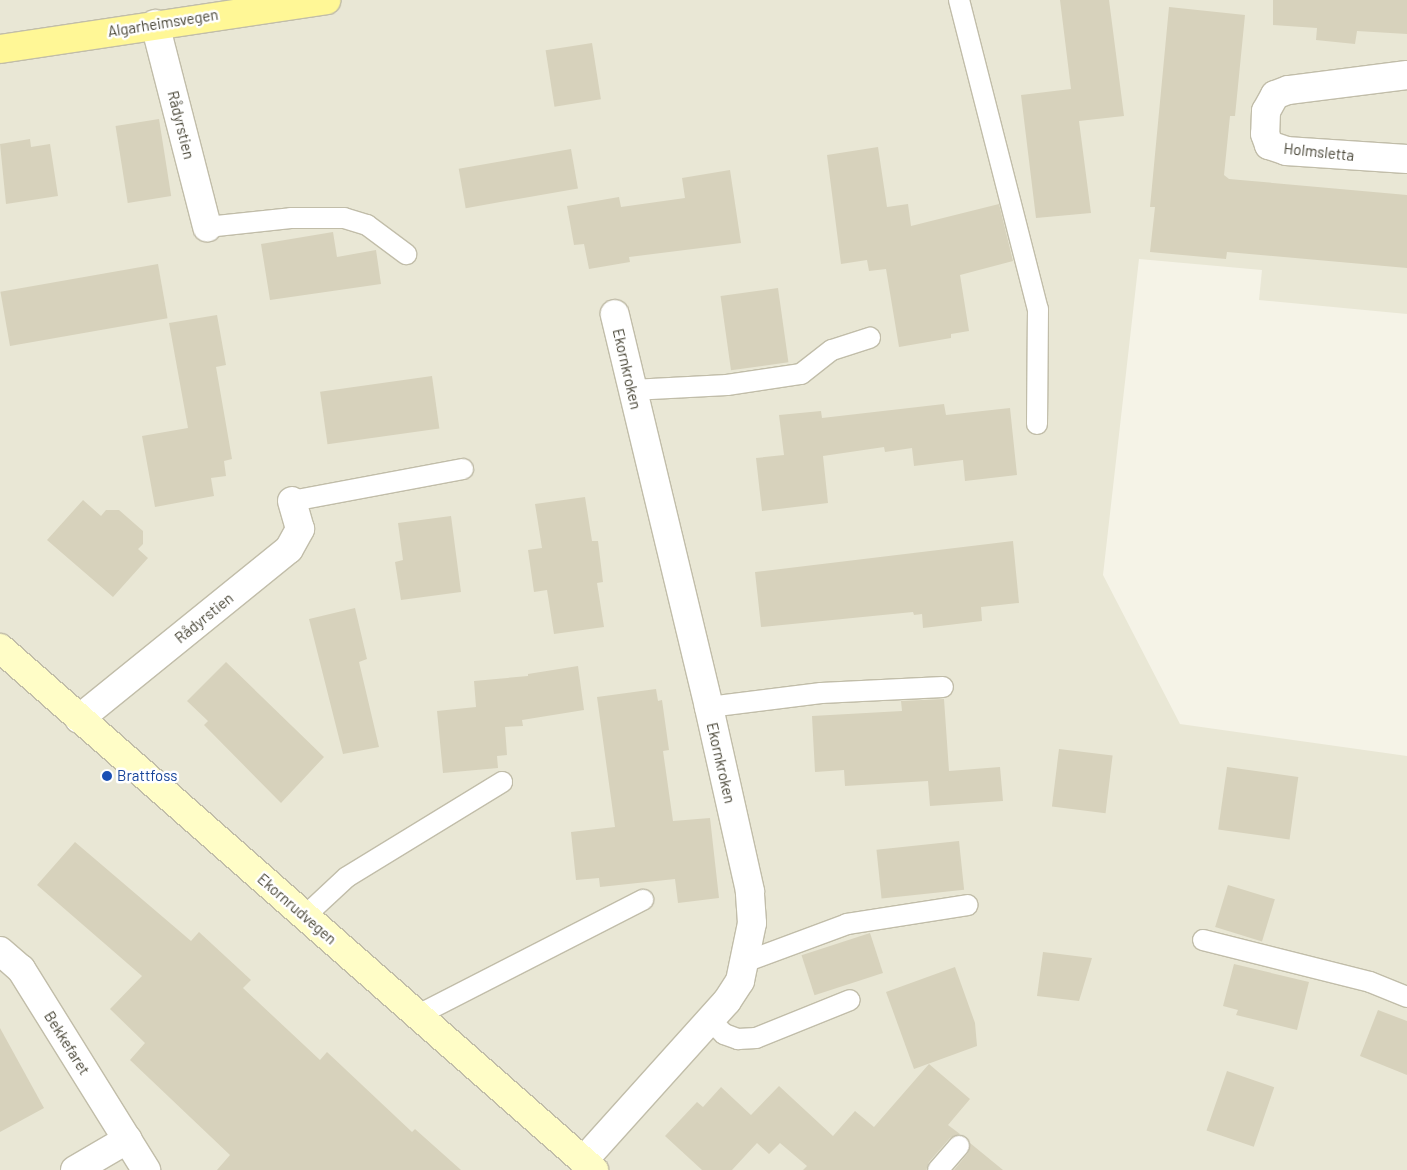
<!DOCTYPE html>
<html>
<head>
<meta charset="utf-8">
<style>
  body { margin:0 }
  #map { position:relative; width:1407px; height:1170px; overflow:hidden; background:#f5f3e7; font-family:Barlow,sans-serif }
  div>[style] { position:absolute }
  .residential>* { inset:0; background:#e9e7d5 }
  .building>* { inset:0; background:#d7d2bc; transform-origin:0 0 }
  .roads { filter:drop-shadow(1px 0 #c1bda9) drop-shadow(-1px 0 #c1bda9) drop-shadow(0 1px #c1bda9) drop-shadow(0 -1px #c1bda9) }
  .service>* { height:20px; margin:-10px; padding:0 10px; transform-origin:10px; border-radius:10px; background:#fff }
  .minor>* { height:28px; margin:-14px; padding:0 14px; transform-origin:14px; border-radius:14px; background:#fff }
  .secondary>* { height:28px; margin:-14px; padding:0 14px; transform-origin:14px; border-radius:14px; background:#fffdc7 }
  .primary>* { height:28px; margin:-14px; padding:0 14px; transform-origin:14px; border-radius:14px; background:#fff796 }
  .dots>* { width:14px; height:14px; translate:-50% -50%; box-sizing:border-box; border:2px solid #fff; border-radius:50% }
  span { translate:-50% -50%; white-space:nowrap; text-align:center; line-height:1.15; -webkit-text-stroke:5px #fff; paint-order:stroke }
  .street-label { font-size:15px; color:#484536 }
  .transit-label { font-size:15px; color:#164399 }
  .left { translate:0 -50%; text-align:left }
</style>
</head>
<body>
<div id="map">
  <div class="residential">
    <i style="clip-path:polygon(0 0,1407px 0,1407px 314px,1259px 300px,1262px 270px,1139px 259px,1103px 575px,1180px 724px,1407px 756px,1407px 1170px,0 1170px)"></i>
  </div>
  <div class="building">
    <i style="clip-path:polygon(1060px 0,1109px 0,1124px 116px,1079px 121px,1091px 213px,1036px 218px,1021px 95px,1071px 89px)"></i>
    <i style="clip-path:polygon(1273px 0,1407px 0,1407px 34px,1357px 31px,1355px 44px,1316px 40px,1317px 28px,1273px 25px)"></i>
    <i style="clip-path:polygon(1169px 7px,1245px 15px,1235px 116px,1230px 116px,1224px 175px,1229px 179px,1407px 195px,1407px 268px,1227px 252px,1226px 259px,1150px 252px,1155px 207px,1150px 207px)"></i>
    <i style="left:592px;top:43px;width:57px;height:47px;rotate:81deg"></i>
    <i style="left:159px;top:119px;width:78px;height:44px;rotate:81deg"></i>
    <i style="clip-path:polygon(30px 139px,31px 147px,50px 144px,58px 196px,6px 204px,0 144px)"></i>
    <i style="clip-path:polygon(878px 147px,887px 207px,908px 204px,911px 226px,999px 204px,1013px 261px,960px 275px,969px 331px,951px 334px,951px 338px,899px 347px,886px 269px,869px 271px,867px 260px,841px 264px,827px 155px)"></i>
    <i style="left:571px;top:149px;width:40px;height:114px;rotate:80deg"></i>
    <i style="clip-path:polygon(730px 170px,741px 243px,629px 257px,630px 262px,589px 269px,584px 244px,574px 245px,567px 206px,619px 197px,621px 207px,685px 198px,682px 178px)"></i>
    <i style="clip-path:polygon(333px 232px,337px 257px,376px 250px,381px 284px,270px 300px,261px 244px)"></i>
    <i style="left:158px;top:264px;width:55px;height:160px;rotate:80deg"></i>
    <i style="left:778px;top:288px;width:75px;height:58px;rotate:82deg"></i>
    <i style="clip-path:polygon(217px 315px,226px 365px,216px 367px,232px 459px,224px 461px,226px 476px,211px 478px,214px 496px,155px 507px,142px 436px,188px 428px,169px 323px)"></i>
    <i style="left:432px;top:376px;width:53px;height:113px;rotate:82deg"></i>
    <i style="clip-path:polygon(944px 404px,946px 415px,1010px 408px,1017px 475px,965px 481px,963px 460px,914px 466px,912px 448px,885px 452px,884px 447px,823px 456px,828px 503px,762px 511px,756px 458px,784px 455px,779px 415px,821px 411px,822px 418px)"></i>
    <i style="clip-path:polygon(585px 497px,592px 541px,598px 541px,603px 582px,597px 583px,604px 627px,554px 634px,547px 590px,534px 592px,528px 550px,542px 548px,535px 504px)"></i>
    <i style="clip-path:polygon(83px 500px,101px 516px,106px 510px,119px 510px,143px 531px,143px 544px,138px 549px,148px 558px,113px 597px,47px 540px)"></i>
    <i style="clip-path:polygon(451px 516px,461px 592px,401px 600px,395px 562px,403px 560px,398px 523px)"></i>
    <i style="clip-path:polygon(1013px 541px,1019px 603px,981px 607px,982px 621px,923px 628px,922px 614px,914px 615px,913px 612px,761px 627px,755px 572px)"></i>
    <i style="clip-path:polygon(355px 608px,367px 659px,359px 662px,379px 747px,343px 754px,309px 619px)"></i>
    <i style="clip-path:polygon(226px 662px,324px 757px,281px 803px,204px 725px,208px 721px,187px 701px)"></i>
    <i style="clip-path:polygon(578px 666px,584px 710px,522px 720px,523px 726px,505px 727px,507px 755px,497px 756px,498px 768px,443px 773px,437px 711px,476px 707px,474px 681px,528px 676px,528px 674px)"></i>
    <i style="clip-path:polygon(656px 689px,658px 701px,662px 700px,669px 750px,663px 751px,673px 821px,710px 818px,719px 898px,678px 903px,675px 879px,600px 887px,599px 878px,576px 880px,571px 832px,615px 827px,597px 697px)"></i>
    <i style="clip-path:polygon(944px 699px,949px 771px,1000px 767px,1003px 801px,930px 806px,928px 781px,845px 786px,844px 770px,815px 772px,812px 716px,902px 711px,901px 701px)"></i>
    <i style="left:1059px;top:749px;width:54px;height:58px;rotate:7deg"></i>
    <i style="left:1227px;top:767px;width:72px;height:63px;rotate:8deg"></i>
    <i style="left:959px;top:841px;width:49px;height:83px;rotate:84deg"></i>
    <i style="clip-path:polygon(75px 842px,191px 941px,199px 932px,251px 980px,243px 988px,320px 1060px,327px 1052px,412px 1132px,415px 1129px,461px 1170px,217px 1170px,230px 1155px,130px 1060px,145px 1043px,110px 1009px,142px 976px,37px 885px)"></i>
    <i style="left:1228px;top:885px;width:49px;height:44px;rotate:17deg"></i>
    <i style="left:870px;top:933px;width:42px;height:72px;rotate:72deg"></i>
    <i style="clip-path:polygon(1043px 952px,1092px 958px,1079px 1001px,1037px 996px)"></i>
    <i style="clip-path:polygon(1234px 964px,1309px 982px,1297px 1030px,1236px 1015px,1238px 1010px,1223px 1006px)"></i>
    <i style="clip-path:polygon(955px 967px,975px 1023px,977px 1046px,914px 1069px,886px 992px)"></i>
    <i style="clip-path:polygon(1378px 1010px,1407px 1021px,1407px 1075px,1360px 1056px)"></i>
    <i style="clip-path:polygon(0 1028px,44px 1108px,0 1132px)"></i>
    <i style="clip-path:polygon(929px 1064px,970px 1099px,948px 1125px,960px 1134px,950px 1138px,929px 1162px,926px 1170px,803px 1170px,807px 1166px,780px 1143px,769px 1154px,757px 1143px,732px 1170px,702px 1170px,665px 1136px,697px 1102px,703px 1107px,721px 1087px,751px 1115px,779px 1086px,833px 1136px,855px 1111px,874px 1127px)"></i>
    <i style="left:1227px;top:1071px;width:50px;height:63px;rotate:19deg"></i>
    <i style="clip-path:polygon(970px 1143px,1003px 1170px,954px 1170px,968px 1153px)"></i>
  </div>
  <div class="roads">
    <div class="service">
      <i style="left:959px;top:0;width:319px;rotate:75.7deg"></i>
      <i style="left:1038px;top:309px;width:115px;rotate:90.5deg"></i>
      <i style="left:207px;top:227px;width:84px;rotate:-6.1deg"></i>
      <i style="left:291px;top:218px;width:53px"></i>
      <i style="left:344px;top:218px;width:24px;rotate:17deg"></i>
      <i style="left:367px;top:225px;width:49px;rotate:36.6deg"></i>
      <i style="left:632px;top:390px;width:95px;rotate:-3deg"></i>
      <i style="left:727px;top:385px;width:75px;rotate:-8.5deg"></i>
      <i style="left:801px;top:374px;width:39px;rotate:-38deg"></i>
      <i style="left:832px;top:350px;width:40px;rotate:-18deg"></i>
      <i style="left:292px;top:501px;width:174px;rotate:-10.6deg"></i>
      <i style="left:709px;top:707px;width:113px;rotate:-7.1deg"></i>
      <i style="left:821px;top:693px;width:122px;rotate:-2.8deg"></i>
      <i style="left:305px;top:916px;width:57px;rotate:-42.9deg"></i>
      <i style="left:347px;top:877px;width:182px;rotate:-31.5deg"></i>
      <i style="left:1203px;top:940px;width:172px;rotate:14.1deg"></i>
      <i style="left:1370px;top:982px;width:40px;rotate:22deg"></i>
      <i style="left:745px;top:962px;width:109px;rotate:-20.4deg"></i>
      <i style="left:847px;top:924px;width:122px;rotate:-8.9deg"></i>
      <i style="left:418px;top:1015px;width:253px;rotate:-27.1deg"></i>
      <i style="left:710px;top:1020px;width:20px;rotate:45deg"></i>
      <i style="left:724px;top:1034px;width:15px;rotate:20deg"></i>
      <i style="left:738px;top:1039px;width:18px;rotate:-3deg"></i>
      <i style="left:756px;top:1038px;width:101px;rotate:-22deg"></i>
      <i style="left:938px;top:1170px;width:32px;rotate:-49deg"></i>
    </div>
    <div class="minor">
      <i style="left:155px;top:24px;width:210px;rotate:75.6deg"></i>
      <i style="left:1407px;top:75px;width:120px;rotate:172.8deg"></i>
      <i style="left:1288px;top:90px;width:14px;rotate:159deg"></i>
      <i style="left:1275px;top:95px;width:18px;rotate:119deg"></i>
      <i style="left:1266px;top:111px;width:23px;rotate:92deg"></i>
      <i style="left:1265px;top:134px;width:12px;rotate:70deg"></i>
      <i style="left:1269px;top:145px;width:18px;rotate:19deg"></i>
      <i style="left:1286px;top:151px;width:121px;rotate:3.8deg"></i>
      <i style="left:79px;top:719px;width:270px;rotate:-39deg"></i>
      <i style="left:289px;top:549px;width:23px;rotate:-61deg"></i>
      <i style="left:300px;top:529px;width:29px;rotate:-106deg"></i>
      <i style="left:0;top:951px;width:28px;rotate:41deg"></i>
      <i style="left:21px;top:969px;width:237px;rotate:58.1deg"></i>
      <i style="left:583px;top:1161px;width:215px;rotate:-48deg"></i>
      <i style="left:727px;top:1001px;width:24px;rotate:-57deg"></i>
      <i style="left:740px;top:981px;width:59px;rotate:-78.3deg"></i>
      <i style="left:752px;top:923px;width:32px;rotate:-94deg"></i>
      <i style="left:750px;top:891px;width:189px;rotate:-102.6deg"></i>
      <i style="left:709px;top:707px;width:404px;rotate:-103.5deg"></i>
      <i style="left:75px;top:1170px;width:61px;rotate:-30.3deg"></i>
    </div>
    <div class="secondary">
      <i style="left:0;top:648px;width:791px;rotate:41.31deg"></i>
    </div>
    <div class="primary">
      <i style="left:0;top:49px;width:330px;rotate:-8.5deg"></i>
    </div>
  </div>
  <div class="dots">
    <i style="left:107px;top:776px;background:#1a4fb4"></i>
  </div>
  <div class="street-label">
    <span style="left:163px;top:23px;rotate:-9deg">Algarheimsvegen</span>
    <span style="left:181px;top:125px;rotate:76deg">Rådyrstien</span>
    <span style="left:1319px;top:152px;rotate:6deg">Holmsletta</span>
    <span style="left:627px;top:369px;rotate:77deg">Ekornkroken</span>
    <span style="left:204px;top:618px;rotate:-39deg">Rådyrstien</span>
    <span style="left:721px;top:763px;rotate:77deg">Ekornkroken</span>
    <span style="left:297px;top:909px;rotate:41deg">Ekornrudvegen</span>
    <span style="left:67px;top:1043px;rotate:58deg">Bekkefaret</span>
  </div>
  <div class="transit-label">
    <span class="left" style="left:117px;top:776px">Brattfoss</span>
  </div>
</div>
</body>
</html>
